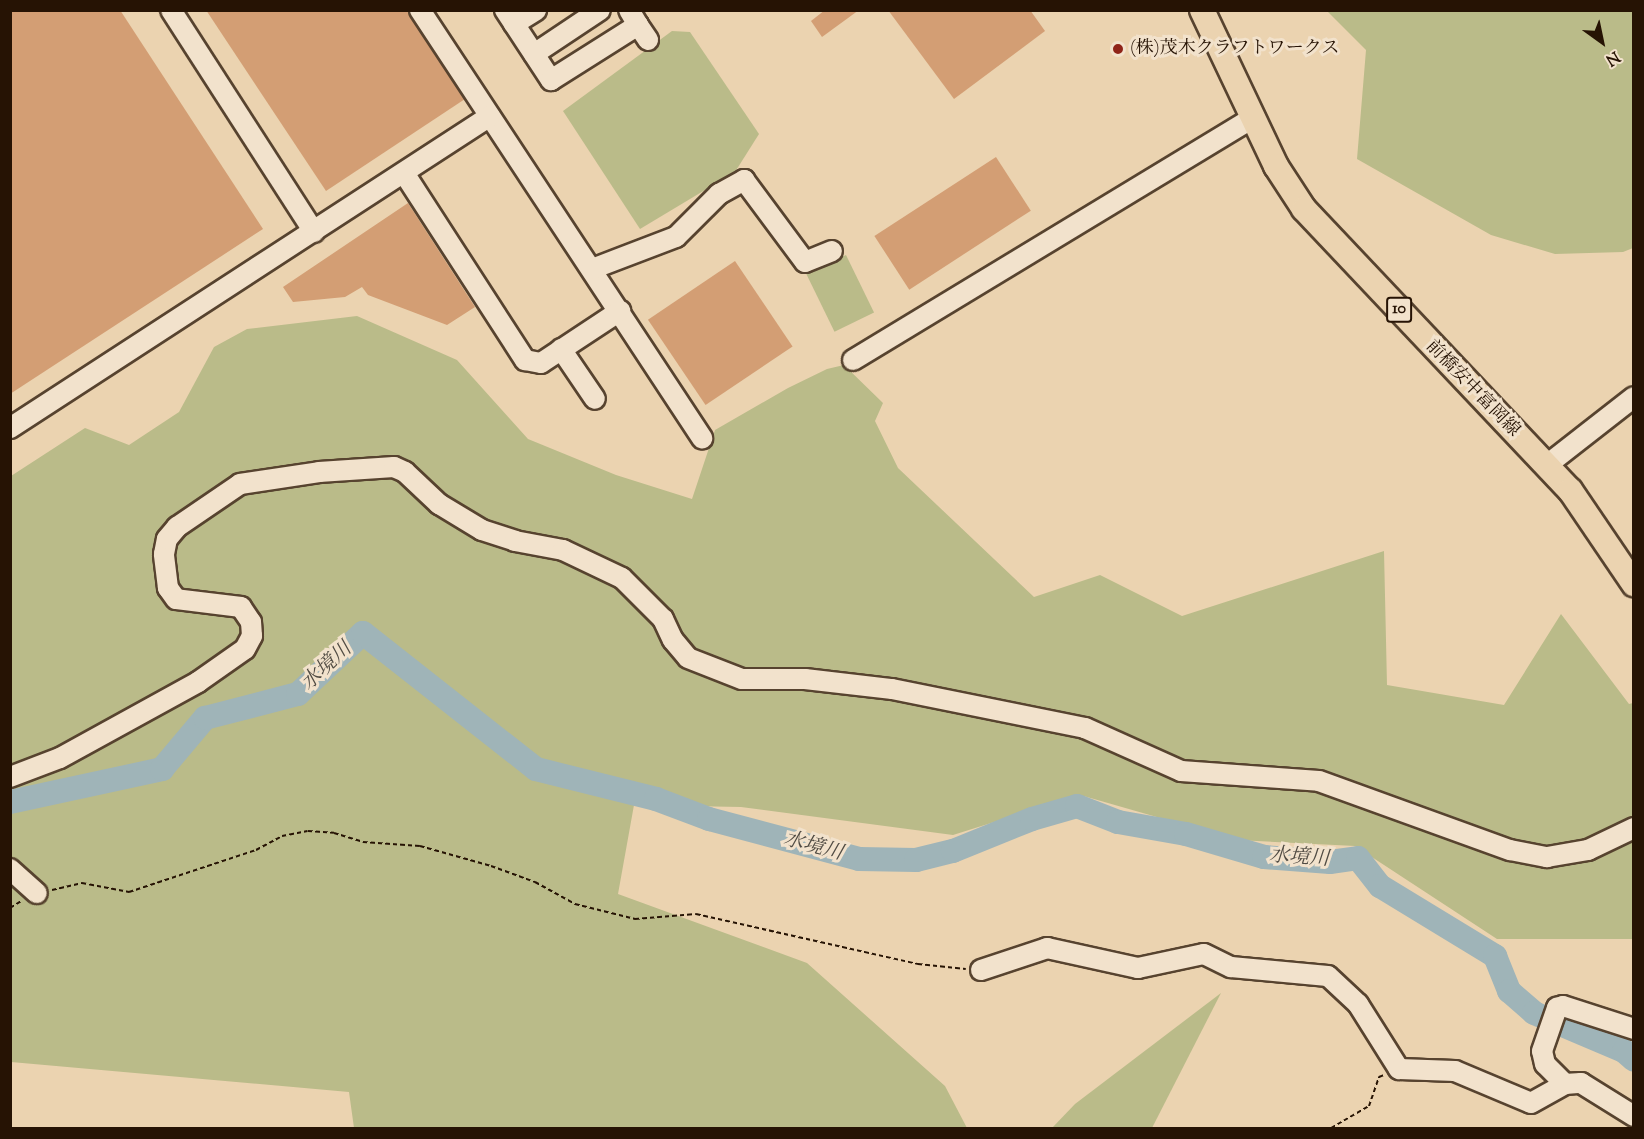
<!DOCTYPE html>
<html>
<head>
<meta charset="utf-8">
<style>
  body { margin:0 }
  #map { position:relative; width:1644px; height:1139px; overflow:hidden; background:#ebd3b0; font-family:"Sorts Mill Goudy","Noto Serif JP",serif }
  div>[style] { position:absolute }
  .green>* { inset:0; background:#babb89; transform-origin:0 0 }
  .river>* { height:24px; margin:-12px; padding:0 12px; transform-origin:12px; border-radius:12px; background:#9fb4b8 }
  .building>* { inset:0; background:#d39e74; transform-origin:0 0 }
  .path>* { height:2px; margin-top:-1px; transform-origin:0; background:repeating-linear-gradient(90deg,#261304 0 4.5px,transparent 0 7.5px) }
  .roads { filter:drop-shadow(2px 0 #57432f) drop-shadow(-2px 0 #57432f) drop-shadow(0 2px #57432f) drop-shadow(0 -2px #57432f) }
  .minor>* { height:20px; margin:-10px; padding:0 10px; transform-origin:10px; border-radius:10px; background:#f2e2cc }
  .major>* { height:24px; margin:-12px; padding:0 12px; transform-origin:12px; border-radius:12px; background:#ebd3b0 }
  .dots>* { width:16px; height:16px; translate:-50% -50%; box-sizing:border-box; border:3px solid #f2e2cc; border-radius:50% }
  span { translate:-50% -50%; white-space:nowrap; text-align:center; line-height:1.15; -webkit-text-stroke:6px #f2e2cc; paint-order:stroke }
  .shield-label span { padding:2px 4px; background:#f2e2cc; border:2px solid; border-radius:4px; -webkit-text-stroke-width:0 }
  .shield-label { font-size:16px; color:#261304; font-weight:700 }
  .poi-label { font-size:18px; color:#261304 }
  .left { translate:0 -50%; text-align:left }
  .street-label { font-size:18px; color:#261304 }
  .water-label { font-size:20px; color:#504b43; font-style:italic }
  .frame { position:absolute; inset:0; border:12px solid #261304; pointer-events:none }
  .north { position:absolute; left:1572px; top:12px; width:60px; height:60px; -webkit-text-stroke:4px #f2e2cc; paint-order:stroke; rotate:147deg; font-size:16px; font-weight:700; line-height:24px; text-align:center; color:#261304 }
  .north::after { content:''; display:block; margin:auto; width:21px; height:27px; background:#261304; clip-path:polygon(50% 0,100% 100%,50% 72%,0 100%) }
</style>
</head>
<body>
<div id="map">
  <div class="green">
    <i style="clip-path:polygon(1327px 11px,1633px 11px,1633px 248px,1623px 252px,1555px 254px,1491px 235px,1357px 159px,1366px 50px)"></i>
    <i style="clip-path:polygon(672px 31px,690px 32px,759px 134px,735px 172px,640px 229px,563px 111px)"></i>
    <i style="left:846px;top:255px;width:64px;height:44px;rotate:64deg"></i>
    <i style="clip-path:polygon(357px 316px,457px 360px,528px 439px,616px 475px,692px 499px,715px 430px,788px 388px,827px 369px,844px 365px,883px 403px,875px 421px,898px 468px,1034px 597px,1100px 575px,1182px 616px,1384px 551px,1387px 685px,1504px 705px,1561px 614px,1629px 704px,1633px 703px,1633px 939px,1497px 939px,1355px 846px,1237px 840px,1080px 795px,953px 835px,741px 807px,634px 805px,618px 894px,807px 963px,945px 1086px,967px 1128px,354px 1128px,349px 1092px,11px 1062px,11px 476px,85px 428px,129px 445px,179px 412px,214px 347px,247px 329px)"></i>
    <i style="clip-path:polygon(1221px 993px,1152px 1128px,1052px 1128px,1075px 1104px)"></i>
  </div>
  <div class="river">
    <i style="left:10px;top:802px;width:156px;rotate:-12.2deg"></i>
    <i style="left:162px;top:769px;width:67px;rotate:-49.9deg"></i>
    <i style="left:205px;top:718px;width:96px;rotate:-14.5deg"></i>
    <i style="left:298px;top:694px;width:89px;rotate:-43.2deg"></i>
    <i style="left:363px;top:633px;width:220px;rotate:38.2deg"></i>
    <i style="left:536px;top:769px;width:124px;rotate:14deg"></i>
    <i style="left:656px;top:799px;width:57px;rotate:20.7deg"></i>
    <i style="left:709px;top:819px;width:155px;rotate:14.9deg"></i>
    <i style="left:859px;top:859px;width:57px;rotate:1deg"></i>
    <i style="left:916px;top:860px;width:38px;rotate:-14deg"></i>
    <i style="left:953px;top:851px;width:85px;rotate:-22.1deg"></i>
    <i style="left:1032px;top:819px;width:47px;rotate:-16.1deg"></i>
    <i style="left:1077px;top:806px;width:44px;rotate:21.3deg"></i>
    <i style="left:1118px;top:822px;width:69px;rotate:10deg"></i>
    <i style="left:1186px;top:834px;width:81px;rotate:16.4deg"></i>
    <i style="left:1264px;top:857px;width:66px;rotate:4.3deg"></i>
    <i style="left:1330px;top:862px;width:28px;rotate:-8deg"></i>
    <i style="left:1358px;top:858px;width:36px;rotate:52deg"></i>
    <i style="left:1380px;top:886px;width:135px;rotate:31.3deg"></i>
    <i style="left:1495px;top:956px;width:38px;rotate:68deg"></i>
    <i style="left:1509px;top:991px;width:33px;rotate:41deg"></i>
    <i style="left:1534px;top:1013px;width:98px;rotate:22.9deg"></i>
    <i style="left:1624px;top:1051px;width:13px;rotate:42deg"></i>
  </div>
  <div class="building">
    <i style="clip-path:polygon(10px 10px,120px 10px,263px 229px,10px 394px)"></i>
    <i style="clip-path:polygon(206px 10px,408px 10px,465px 99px,326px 191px)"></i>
    <i style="clip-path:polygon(825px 10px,859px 10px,822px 37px,811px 21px)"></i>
    <i style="clip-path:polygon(888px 10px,1030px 10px,1045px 31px,954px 99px)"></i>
    <i style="left:996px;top:157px;width:64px;height:145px;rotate:57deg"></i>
    <i style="clip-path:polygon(408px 203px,475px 307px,447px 325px,368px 295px,362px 287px,345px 297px,293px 302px,283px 287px)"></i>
    <i style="left:735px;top:261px;width:103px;height:105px;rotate:56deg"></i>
  </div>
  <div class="path">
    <i style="left:52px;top:890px;width:31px;rotate:-13deg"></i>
    <i style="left:82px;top:883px;width:48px;rotate:10.8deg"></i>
    <i style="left:129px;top:892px;width:134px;rotate:-18.3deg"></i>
    <i style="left:256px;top:850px;width:30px;rotate:-28deg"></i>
    <i style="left:282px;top:836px;width:26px;rotate:-11deg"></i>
    <i style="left:308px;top:831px;width:26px;rotate:4deg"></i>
    <i style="left:334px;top:833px;width:30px;rotate:17deg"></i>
    <i style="left:363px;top:842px;width:57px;rotate:4deg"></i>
    <i style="left:420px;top:846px;width:74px;rotate:15.7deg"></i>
    <i style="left:491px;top:866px;width:47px;rotate:20deg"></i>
    <i style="left:535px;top:882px;width:46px;rotate:28.8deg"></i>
    <i style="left:575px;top:904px;width:62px;rotate:14deg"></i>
    <i style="left:635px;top:919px;width:61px;rotate:-4.7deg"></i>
    <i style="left:696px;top:914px;width:228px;rotate:12.7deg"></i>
    <i style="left:918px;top:964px;width:48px;rotate:5.9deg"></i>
    <i style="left:10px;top:908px;width:13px;rotate:-32deg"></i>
    <i style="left:1331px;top:1128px;width:44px;rotate:-30.1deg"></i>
    <i style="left:1369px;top:1106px;width:31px;rotate:-71deg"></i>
    <i style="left:1379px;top:1077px;width:5px;rotate:-22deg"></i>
  </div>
  <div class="roads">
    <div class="minor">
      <i style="left:171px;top:10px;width:264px;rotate:57.2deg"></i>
      <i style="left:420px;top:10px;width:513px;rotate:56.62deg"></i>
      <i style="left:505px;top:10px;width:84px;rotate:56.7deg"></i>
      <i style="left:551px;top:80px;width:103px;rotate:-32.3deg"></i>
      <i style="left:638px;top:25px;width:17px;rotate:-121deg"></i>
      <i style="left:514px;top:24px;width:26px;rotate:-32deg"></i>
      <i style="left:638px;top:25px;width:18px;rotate:56deg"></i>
      <i style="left:534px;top:54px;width:79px;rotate:-33.7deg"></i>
      <i style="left:404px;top:173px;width:223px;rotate:57.1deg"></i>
      <i style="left:525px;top:360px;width:16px;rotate:11deg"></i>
      <i style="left:541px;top:363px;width:95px;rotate:-33.4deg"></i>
      <i style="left:592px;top:269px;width:90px;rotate:-20.9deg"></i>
      <i style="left:676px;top:237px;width:61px;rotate:-45deg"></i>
      <i style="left:719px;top:194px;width:29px;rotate:-29deg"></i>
      <i style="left:744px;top:180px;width:102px;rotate:53.4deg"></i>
      <i style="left:805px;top:262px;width:29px;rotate:-22deg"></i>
      <i style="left:561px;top:349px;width:60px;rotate:55.8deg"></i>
      <i style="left:853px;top:360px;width:469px;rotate:-31.2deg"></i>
      <i style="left:10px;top:428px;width:572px;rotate:-33.02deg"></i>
      <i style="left:1547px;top:465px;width:110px;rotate:-38deg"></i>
      <i style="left:10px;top:777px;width:53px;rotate:-20.8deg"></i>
      <i style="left:60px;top:758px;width:158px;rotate:-28.8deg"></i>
      <i style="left:198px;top:682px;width:57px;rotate:-35.1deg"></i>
      <i style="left:245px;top:649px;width:15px;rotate:-62deg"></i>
      <i style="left:252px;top:636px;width:14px;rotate:-94deg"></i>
      <i style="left:251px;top:622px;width:18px;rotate:-124deg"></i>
      <i style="left:241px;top:607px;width:65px;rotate:-173deg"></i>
      <i style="left:176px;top:599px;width:14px;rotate:-126deg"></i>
      <i style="left:168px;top:588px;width:34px;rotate:-97deg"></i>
      <i style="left:164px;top:554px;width:15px;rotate:-79deg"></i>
      <i style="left:167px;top:539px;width:16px;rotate:-50deg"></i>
      <i style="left:177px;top:527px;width:76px;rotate:-34.3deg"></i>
      <i style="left:240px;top:484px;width:80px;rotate:-8.6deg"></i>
      <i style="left:319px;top:472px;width:75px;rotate:-3.8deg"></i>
      <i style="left:394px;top:467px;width:12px;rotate:24deg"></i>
      <i style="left:405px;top:472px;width:47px;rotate:43.3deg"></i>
      <i style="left:439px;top:504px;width:50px;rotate:31.2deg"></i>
      <i style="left:482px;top:530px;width:35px;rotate:18deg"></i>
      <i style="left:515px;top:541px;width:49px;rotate:10.6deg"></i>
      <i style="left:563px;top:550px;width:65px;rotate:25.4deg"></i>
      <i style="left:622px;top:578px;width:58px;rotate:45deg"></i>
      <i style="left:663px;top:619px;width:23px;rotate:65deg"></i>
      <i style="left:673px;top:640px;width:23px;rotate:50deg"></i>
      <i style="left:688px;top:658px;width:58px;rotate:21.3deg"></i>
      <i style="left:742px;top:679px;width:63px"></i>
      <i style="left:805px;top:679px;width:88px;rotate:6.6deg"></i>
      <i style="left:892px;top:689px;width:197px;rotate:11.4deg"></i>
      <i style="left:1085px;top:728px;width:105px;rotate:24.1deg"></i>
      <i style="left:1181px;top:771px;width:138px;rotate:4.1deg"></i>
      <i style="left:1319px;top:781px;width:203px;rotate:19.9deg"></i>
      <i style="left:1510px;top:850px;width:38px;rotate:11deg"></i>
      <i style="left:1547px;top:857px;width:42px;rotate:-9.7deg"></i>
      <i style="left:1588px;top:850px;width:51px;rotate:-25.6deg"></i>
      <i style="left:10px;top:869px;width:36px;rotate:42deg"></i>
      <i style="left:981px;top:970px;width:70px;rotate:-18.4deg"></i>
      <i style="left:1047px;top:948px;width:93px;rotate:12.4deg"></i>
      <i style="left:1138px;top:968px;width:67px;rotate:-12deg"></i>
      <i style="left:1204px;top:954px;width:30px;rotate:26deg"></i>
      <i style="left:1231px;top:967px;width:97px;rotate:5.3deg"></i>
      <i style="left:1328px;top:976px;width:41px;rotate:43deg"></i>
      <i style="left:1358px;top:1004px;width:77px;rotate:57.8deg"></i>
      <i style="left:1399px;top:1069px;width:56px;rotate:2deg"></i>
      <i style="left:1455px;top:1071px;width:82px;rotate:22.8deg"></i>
      <i style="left:1531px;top:1103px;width:39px;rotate:-29deg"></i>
      <i style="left:1565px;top:1084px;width:16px;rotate:-4deg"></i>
      <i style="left:1581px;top:1083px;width:62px;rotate:31.9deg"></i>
      <i style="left:1565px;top:1084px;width:28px;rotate:-135deg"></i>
      <i style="left:1545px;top:1064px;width:13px;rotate:-103deg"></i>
      <i style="left:1542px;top:1051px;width:46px;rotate:-70.8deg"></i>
      <i style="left:1557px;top:1008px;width:6px;rotate:-18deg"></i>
      <i style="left:1563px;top:1006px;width:75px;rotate:17.9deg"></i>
    </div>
    <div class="major">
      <i style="left:1202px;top:10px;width:173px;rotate:64.6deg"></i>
      <i style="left:1276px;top:166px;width:51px;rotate:56.9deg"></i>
      <i style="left:1304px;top:209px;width:387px;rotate:46.6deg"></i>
      <i style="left:1570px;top:490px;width:114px;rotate:55.8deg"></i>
    </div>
  </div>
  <div class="dots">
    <i style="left:1118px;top:49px;background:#8f2418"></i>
  </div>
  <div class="shield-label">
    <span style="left:1399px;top:310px">10</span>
  </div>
  <div class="poi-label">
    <span class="left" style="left:1130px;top:49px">(株)茂木クラフトワークス</span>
  </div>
  <div class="street-label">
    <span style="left:1472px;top:389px;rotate:46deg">前橋安中富岡線</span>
  </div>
  <div class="water-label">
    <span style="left:327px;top:667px;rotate:-43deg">水境川</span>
    <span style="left:813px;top:847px;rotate:15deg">水境川</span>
    <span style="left:1299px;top:858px;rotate:4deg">水境川</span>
  </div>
  <div class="frame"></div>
  <div class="north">N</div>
</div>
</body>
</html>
